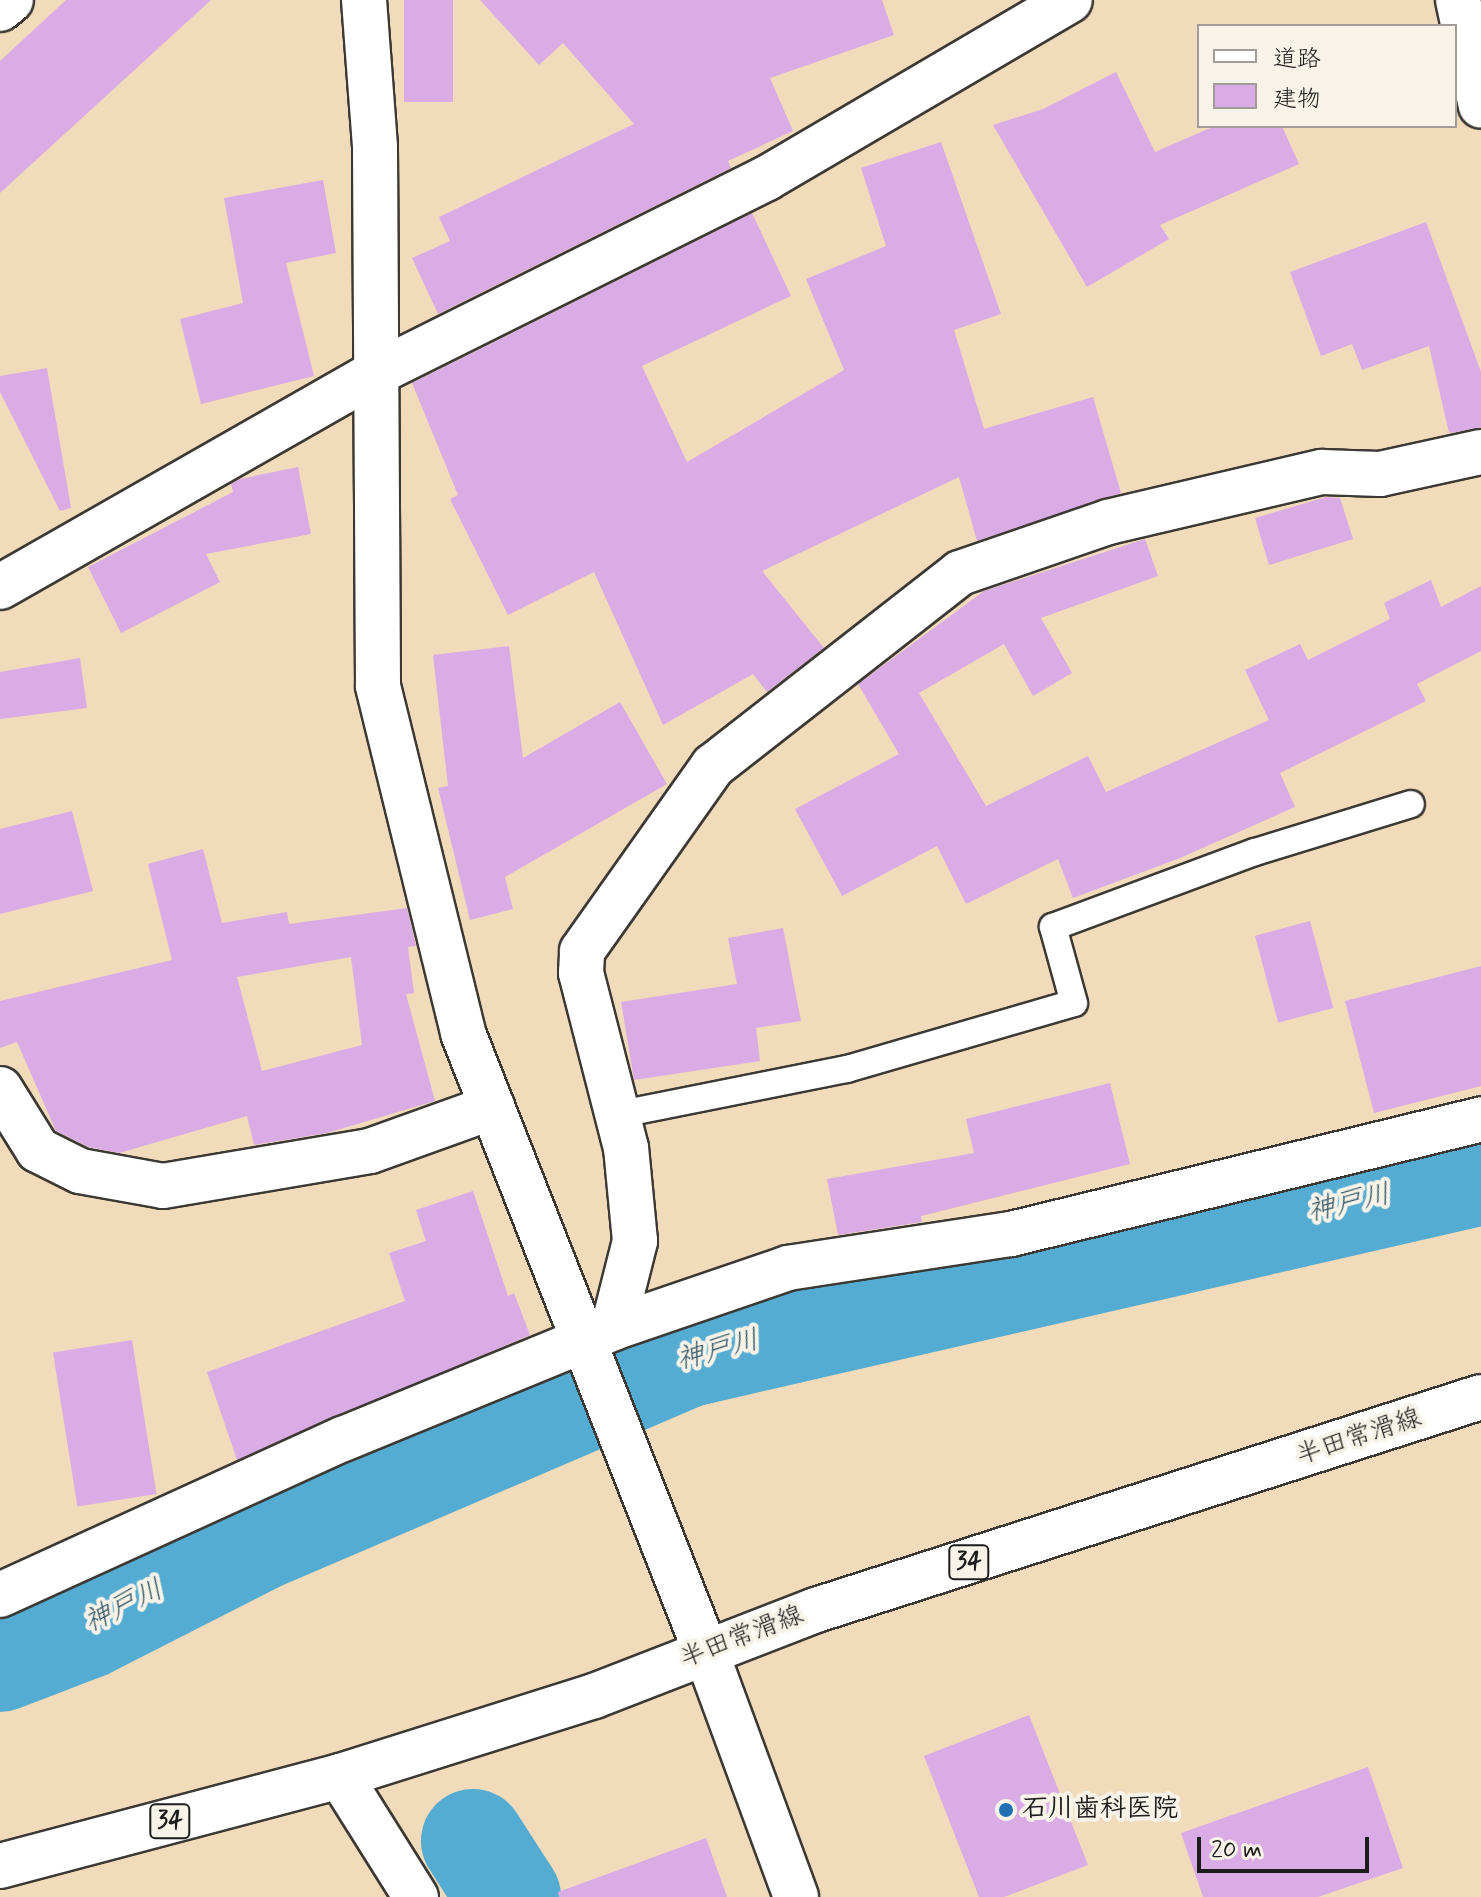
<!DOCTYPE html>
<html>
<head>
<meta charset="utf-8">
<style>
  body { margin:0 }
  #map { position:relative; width:1481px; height:1897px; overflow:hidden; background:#f1dbba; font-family:Mynerve,"Klee One",sans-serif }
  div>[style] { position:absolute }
  .river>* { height:104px; margin:-52px; padding:0 52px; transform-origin:52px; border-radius:52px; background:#55acd2 }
  .building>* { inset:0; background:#daace5; transform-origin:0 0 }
  .roads { filter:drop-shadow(2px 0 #3c3934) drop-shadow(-2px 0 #3c3934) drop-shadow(0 2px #3c3934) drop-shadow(0 -2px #3c3934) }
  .service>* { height:26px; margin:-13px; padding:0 13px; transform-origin:13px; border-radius:13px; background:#fff }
  .minor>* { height:44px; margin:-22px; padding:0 22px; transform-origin:22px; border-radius:22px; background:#fff }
  .tertiary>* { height:44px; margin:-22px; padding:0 22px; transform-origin:22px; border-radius:22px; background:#fff }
  .primary>* { height:44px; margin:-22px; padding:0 22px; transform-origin:22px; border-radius:22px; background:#fff }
  .dots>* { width:22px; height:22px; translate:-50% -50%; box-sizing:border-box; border:4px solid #f7f3e8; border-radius:50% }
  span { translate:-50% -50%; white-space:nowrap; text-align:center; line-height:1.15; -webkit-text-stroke:8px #f7f3e8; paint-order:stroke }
  .shield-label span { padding:2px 6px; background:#f7f3e8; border:2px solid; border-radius:6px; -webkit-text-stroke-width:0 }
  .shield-label { font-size:24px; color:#1c1c1c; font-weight:700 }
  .street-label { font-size:26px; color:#1c1c1c }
  .poi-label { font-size:26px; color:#1c1c1c; font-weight:700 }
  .left { translate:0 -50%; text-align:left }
  .water-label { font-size:28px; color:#335665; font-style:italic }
  .legend { position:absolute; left:1197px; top:24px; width:260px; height:104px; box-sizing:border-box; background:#f7f3e8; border:2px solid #9f9d96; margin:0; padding:10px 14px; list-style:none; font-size:24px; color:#1c1c1c }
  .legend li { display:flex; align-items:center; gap:16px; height:40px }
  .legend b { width:40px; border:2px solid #9f9d96 }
  .scale { position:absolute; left:1197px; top:1837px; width:172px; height:36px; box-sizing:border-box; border:4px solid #1c1c1c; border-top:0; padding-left:10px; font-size:24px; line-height:28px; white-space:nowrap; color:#1c1c1c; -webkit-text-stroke:6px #f7f3e8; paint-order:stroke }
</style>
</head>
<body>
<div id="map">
  <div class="river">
    <i style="left:0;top:1660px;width:92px;rotate:-21deg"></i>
    <i style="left:86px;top:1627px;width:196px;rotate:-27deg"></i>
    <i style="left:261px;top:1538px;width:465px;rotate:-23.2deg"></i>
    <i style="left:689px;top:1355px;width:813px;rotate:-12.94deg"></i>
    <i style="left:473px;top:1841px;width:67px;rotate:57.3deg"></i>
  </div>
  <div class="building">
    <i style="clip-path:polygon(66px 0,211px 0,0 193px,0 61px)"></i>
    <i style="left:404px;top:0;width:49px;height:102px"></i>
    <i style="clip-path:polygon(480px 0,882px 0,894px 35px,770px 78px,793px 131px,728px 161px,731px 168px,438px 314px,412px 258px,450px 241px,439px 217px,634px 124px,563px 43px,539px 65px)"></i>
    <i style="clip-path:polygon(1116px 72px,1155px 152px,1215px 126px,1282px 126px,1299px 164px,1160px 225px,1169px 239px,1087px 287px,993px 125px,1043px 109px)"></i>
    <i style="clip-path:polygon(941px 142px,1001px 314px,954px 330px,984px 429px,1093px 397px,1121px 493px,977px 541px,959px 477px,762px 571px,824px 648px,767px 692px,753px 674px,663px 725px,594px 572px,508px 615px,450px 499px,458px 495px,412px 383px,752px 213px,791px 296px,642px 366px,687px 462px,844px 370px,806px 279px,886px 246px,861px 168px)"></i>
    <i style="clip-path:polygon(323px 180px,336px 253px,286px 263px,314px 376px,201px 404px,180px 319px,243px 303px,224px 198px)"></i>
    <i style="clip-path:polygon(1426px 222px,1481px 372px,1481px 428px,1449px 433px,1429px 346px,1362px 370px,1352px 344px,1321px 356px,1290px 272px)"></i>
    <i style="clip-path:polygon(47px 368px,71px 508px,60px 511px,0 392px,0 376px)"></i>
    <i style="clip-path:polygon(298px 467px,311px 534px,206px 554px,220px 582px,121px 633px,88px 567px,233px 492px,231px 484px,240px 479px)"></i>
    <i style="clip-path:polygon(1326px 497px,1340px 498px,1353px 539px,1269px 565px,1255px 518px)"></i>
    <i style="clip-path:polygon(1145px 539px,1158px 576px,1041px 618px,1072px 673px,1033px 696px,1004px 644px,919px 693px,986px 806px,1088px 756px,1106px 792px,1269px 720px,1245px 670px,1300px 644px,1308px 660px,1390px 619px,1384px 603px,1431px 580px,1441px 607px,1481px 586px,1481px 651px,1417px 684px,1426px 701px,1280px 773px,1295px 807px,1180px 858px,1073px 898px,1058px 859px,966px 904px,937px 846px,842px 896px,795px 809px,899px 754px,858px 684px,984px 591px)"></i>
    <i style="clip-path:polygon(509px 646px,523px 758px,620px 702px,667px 784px,505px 877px,513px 909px,470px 920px,438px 788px,448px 786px,433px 655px)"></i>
    <i style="clip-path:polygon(80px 658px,87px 708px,0 719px,0 672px)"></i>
    <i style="clip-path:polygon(72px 811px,93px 891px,0 914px,0 829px)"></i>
    <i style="clip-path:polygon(evenodd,203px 849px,222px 923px,287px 912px,289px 924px,407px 908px,416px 946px,408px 947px,414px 993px,406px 994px,435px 1101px,327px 1133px,254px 1145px,247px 1116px,119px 1153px,88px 1147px,56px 1131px,17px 1042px,0 1048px,0 1001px,172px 960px,148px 864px,203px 849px,351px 957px,362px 1045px,262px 1071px,237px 977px,351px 957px)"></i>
    <i style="left:1310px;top:921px;width:90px;height:57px;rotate:75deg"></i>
    <i style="clip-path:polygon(783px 928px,801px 1021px,756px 1028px,760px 1061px,634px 1080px,621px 1002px,737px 984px,728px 938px)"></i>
    <i style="clip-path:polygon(1481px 966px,1481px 1086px,1374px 1113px,1345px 1001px)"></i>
    <i style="clip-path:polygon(1110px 1083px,1130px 1164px,921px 1216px,922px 1222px,838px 1235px,827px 1179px,974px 1153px,966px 1119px)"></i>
    <i style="clip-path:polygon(473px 1191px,508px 1296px,514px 1293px,530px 1335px,237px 1460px,207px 1372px,405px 1301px,389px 1253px,426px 1241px,416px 1210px)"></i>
    <i style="left:132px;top:1340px;width:156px;height:80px;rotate:81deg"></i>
    <i style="clip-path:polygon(1029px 1715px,1088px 1865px,1004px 1897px,979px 1897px,924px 1756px)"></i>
    <i style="clip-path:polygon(1368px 1767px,1403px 1868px,1318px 1897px,1203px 1897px,1181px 1833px)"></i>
    <i style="clip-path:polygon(706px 1838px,727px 1897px,559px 1897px,558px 1892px)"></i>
  </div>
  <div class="roads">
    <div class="service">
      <i style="left:616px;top:1115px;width:236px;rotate:-11.3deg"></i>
      <i style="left:847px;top:1069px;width:236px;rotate:-16.2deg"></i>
      <i style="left:1074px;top:1003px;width:79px;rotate:-105.4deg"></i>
      <i style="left:1053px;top:927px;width:215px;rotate:-20.4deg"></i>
      <i style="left:1255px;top:852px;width:163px;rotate:-17.1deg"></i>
    </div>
    <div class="minor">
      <i style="left:1458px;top:0;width:108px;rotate:77.8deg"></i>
      <i style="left:0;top:9px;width:14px;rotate:-39deg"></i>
      <i style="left:0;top:587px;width:430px;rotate:-29.7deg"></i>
      <i style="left:374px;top:374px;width:439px;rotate:-26.5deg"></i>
      <i style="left:767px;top:178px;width:351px;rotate:-30.4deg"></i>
      <i style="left:0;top:1089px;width:72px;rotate:58.1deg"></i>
      <i style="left:38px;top:1150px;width:47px;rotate:26.6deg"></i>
      <i style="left:80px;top:1171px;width:84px;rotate:10.2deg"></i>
      <i style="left:163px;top:1186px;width:210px;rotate:-9.6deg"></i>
      <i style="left:370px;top:1151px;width:130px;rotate:-19.8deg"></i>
      <i style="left:613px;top:1328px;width:90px;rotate:-75.8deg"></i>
      <i style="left:635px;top:1241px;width:93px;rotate:-95.5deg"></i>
      <i style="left:626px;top:1148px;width:181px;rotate:-104.4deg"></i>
      <i style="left:581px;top:973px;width:22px;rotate:-87deg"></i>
      <i style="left:582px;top:951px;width:227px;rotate:-54.7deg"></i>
      <i style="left:713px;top:766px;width:313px;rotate:-38deg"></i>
      <i style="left:960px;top:573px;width:157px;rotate:-19deg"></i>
      <i style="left:1108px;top:522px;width:220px;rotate:-13.2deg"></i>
      <i style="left:1322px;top:472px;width:58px;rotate:2deg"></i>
      <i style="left:1380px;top:474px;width:103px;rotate:-12.3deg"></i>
      <i style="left:0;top:1595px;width:377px;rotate:-24.5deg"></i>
      <i style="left:343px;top:1439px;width:292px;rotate:-22.3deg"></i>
      <i style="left:613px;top:1328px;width:185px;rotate:-18.9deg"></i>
      <i style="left:788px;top:1268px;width:226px;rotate:-8.7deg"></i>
      <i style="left:1011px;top:1234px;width:484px;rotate:-13.7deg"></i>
      <i style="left:340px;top:1776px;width:143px;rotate:57.9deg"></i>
    </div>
    <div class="tertiary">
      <i style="left:364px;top:0;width:148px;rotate:85.7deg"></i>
      <i style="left:375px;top:148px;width:538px;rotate:89.68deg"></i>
      <i style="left:378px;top:686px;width:357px;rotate:76.2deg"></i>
      <i style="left:463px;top:1033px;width:665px;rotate:68.57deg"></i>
      <i style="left:706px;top:1652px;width:261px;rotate:69.8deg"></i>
    </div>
    <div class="primary">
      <i style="left:0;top:1866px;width:352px;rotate:-14.8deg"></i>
      <i style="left:340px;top:1776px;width:266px;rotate:-17.5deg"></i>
      <i style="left:594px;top:1696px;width:238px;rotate:-21.2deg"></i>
      <i style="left:816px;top:1610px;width:698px;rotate:-17.76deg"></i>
    </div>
  </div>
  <div class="dots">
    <i style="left:1006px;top:1810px;background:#1f6fb2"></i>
  </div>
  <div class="shield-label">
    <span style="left:969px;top:1562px">34</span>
    <span style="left:170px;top:1821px">34</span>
  </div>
  <div class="street-label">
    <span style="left:1359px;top:1438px;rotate:-18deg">半田常滑線</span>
    <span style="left:742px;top:1638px;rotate:-21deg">半田常滑線</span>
  </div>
  <div class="poi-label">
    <span class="left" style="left:1022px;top:1810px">石川歯科医院</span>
  </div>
  <div class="water-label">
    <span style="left:1349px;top:1204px;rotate:-13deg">神戸川</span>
    <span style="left:718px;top:1351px;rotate:-15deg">神戸川</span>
    <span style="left:124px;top:1607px;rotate:-26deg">神戸川</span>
  </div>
  <ul class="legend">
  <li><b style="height:10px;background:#fff"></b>道路</li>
  <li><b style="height:22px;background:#daace5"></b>建物</li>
  </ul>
  <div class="scale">20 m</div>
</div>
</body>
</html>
